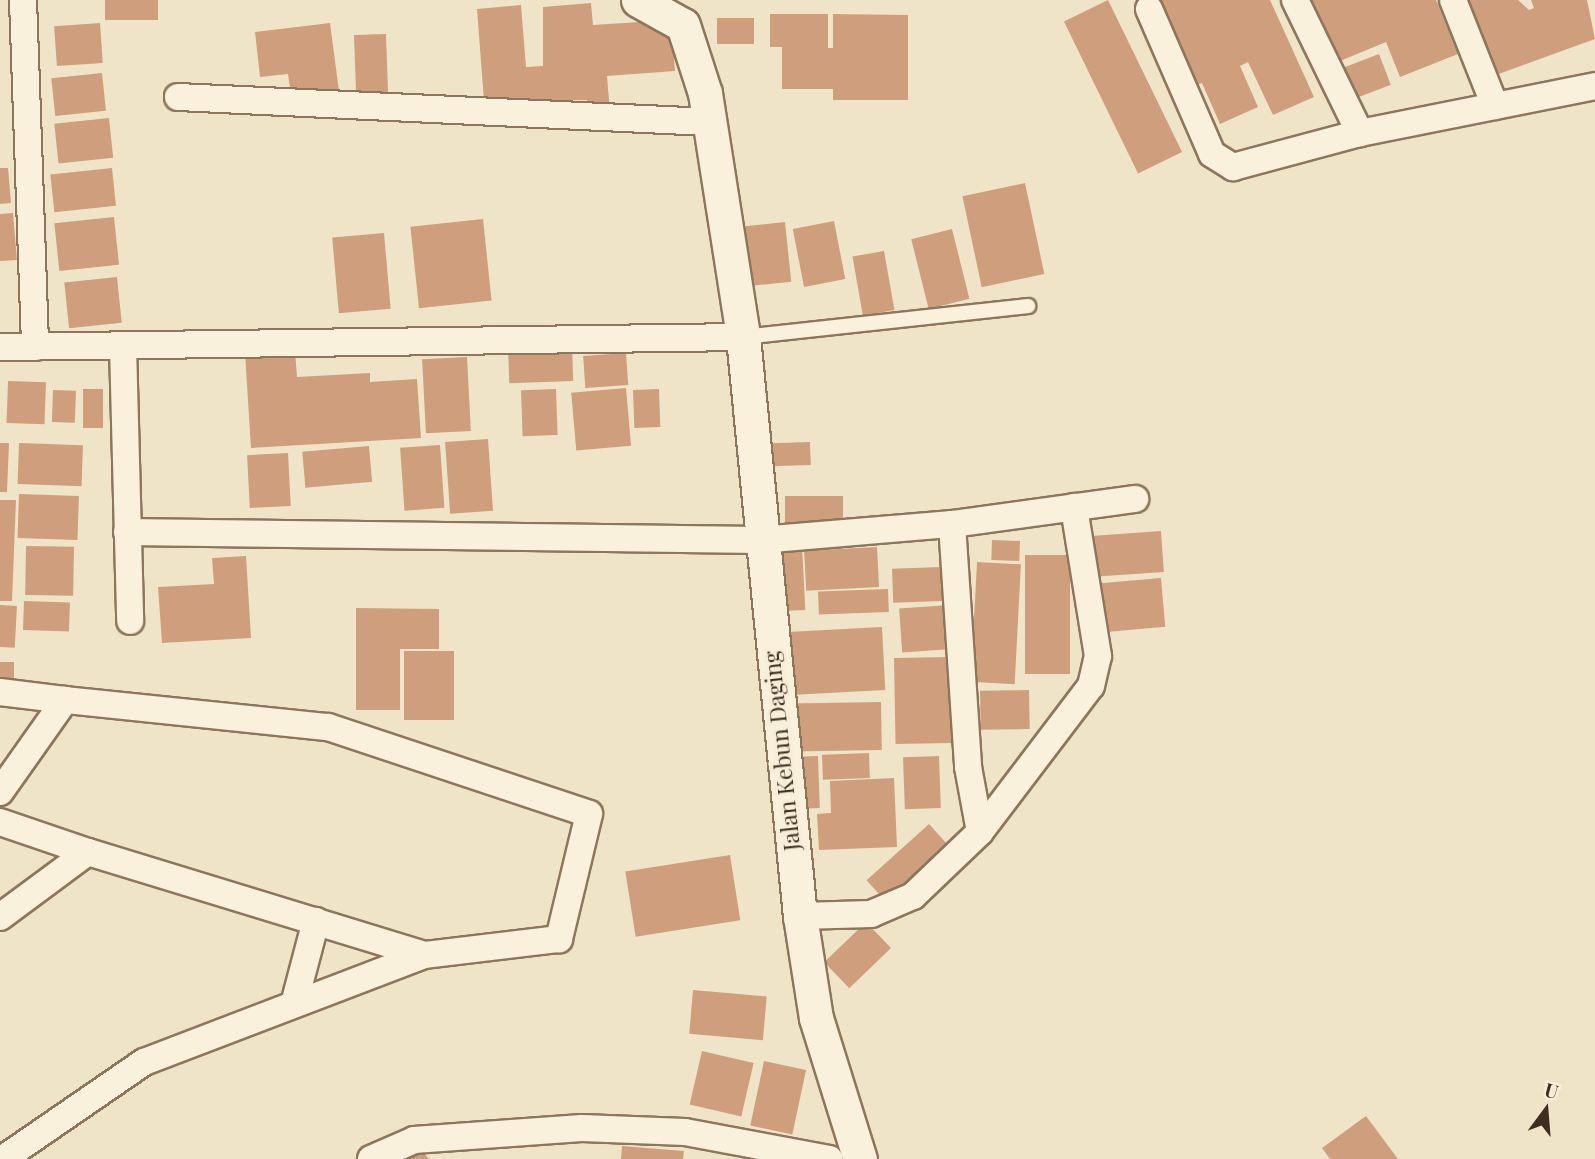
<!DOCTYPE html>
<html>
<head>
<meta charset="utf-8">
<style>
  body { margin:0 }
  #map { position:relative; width:1595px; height:1159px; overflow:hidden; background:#f0e4c8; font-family:"Playfair Display",serif }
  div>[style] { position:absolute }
  .building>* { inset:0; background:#cf9f7d; transform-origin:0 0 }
  .roads { filter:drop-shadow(2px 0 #8d765c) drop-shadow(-2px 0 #8d765c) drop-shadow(0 2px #8d765c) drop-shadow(0 -2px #8d765c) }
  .service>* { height:14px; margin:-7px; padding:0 7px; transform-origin:7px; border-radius:7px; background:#faf1dc }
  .minor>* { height:26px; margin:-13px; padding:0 13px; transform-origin:13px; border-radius:13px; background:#faf1dc }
  .tertiary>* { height:33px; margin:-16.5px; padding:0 16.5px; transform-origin:16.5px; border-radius:16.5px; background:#faf1dc }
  span { translate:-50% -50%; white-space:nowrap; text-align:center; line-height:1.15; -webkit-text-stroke:7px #f7eed8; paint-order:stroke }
  .street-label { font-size:23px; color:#3d2e20 }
  .north { position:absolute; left:1511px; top:1075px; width:70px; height:70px; -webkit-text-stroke:5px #f7eed8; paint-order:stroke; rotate:16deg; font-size:19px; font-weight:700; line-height:28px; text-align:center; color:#3d2e20 }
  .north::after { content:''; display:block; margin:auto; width:24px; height:32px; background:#3d2e20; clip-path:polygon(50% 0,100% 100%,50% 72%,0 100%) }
</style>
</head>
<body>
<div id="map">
  <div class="building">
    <i style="left:105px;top:0;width:53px;height:20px"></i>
    <i style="left:1108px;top:0;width:169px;height:49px;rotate:64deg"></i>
    <i style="clip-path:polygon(1150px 0,1270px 0,1314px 97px,1273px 115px,1248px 62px,1240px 66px,1258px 107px,1220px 124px,1202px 83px,1190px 88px)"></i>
    <i style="clip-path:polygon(1312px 0,1436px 0,1458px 54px,1400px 77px,1386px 42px,1328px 66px,1308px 17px,1317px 13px)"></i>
    <i style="clip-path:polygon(1468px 0,1518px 0,1529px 10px,1534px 8px,1531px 0,1587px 0,1595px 39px,1496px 75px)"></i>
    <i style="clip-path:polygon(591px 3px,593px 25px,671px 20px,675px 71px,607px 76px,610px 112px,588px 113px,587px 100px,484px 101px,477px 9px,521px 5px,526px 67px,543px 66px,543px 7px)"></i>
    <i style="clip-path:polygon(770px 14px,828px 14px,828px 48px,833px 48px,833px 14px,908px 15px,908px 100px,833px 100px,833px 89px,782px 89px,782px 47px,770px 47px)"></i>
    <i style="left:717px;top:18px;width:37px;height:26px"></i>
    <i style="left:100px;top:23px;width:40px;height:46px;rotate:86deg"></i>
    <i style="clip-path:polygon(330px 23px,339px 91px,291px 96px,288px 74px,260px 77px,255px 32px)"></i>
    <i style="left:386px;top:34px;width:62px;height:32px;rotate:88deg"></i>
    <i style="left:1379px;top:54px;width:33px;height:44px;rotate:69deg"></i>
    <i style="left:102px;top:73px;width:38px;height:51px;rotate:84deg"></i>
    <i style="left:109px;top:118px;width:40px;height:55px;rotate:84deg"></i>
    <i style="clip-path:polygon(0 168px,8px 168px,11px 203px,0 204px)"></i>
    <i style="left:112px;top:168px;width:38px;height:62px;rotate:84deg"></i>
    <i style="left:1025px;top:183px;width:93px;height:64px;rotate:78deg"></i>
    <i style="clip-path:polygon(13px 213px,17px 260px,0 261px,0 214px)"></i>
    <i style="left:114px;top:217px;width:48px;height:60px;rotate:84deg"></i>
    <i style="left:483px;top:219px;width:82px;height:73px;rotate:84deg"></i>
    <i style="left:834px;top:221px;width:59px;height:42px;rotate:79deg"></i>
    <i style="left:785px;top:222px;width:60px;height:40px;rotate:84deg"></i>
    <i style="left:952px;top:229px;width:72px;height:42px;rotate:76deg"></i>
    <i style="left:384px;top:233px;width:76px;height:52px;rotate:85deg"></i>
    <i style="left:884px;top:251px;width:60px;height:32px;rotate:80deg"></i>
    <i style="left:117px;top:277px;width:46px;height:53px;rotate:84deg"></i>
    <i style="left:572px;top:345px;width:36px;height:64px;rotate:88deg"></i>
    <i style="clip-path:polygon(295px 351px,297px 377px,370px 373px,370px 382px,417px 379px,421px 438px,251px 448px,245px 353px)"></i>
    <i style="left:626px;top:353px;width:32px;height:43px;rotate:86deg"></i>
    <i style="left:467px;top:357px;width:74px;height:45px;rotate:87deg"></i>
    <i style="left:8px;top:381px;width:38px;height:42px;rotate:2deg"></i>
    <i style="left:626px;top:388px;width:58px;height:55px;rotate:85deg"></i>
    <i style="left:83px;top:389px;width:20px;height:39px"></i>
    <i style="left:556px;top:389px;width:46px;height:35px;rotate:88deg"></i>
    <i style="left:659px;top:389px;width:38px;height:26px;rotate:88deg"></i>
    <i style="left:53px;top:390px;width:23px;height:32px;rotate:2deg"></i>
    <i style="left:488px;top:439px;width:72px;height:43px;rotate:86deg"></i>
    <i style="left:810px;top:442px;width:23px;height:46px;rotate:88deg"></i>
    <i style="clip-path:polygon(0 443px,9px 443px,7px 492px,0 492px)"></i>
    <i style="left:19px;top:443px;width:64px;height:41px;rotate:2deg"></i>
    <i style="left:440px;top:445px;width:63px;height:40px;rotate:86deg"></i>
    <i style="left:369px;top:446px;width:36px;height:67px;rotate:85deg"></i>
    <i style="left:288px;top:453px;width:53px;height:41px;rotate:87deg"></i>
    <i style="left:19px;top:494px;width:60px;height:44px;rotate:2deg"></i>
    <i style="left:843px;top:496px;width:35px;height:58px;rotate:90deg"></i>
    <i style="clip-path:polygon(0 500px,16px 500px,12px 601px,0 601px)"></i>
    <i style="left:1161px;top:531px;width:41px;height:70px;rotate:86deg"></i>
    <i style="left:992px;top:540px;width:28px;height:20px;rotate:2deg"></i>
    <i style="left:26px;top:546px;width:48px;height:49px;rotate:1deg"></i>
    <i style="left:802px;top:546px;width:64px;height:20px;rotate:87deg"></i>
    <i style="left:877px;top:547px;width:40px;height:73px;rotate:87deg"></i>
    <i style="left:1025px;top:555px;width:45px;height:119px"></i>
    <i style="clip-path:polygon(246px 556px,251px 638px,162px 643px,158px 587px,214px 584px,212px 558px)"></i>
    <i style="left:977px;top:562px;width:44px;height:120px;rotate:3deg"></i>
    <i style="left:941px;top:567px;width:34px;height:49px;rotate:88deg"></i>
    <i style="left:1161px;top:578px;width:49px;height:67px;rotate:85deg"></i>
    <i style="left:888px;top:589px;width:23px;height:70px;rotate:88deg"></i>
    <i style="left:24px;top:601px;width:46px;height:29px;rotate:2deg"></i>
    <i style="left:0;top:605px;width:17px;height:42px;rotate:3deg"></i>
    <i style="left:949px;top:605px;width:44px;height:50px;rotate:86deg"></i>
    <i style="clip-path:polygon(356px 608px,439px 609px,439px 649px,400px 649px,400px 710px,356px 710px)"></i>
    <i style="left:882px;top:627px;width:63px;height:95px;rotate:87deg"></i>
    <i style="left:454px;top:651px;width:69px;height:50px;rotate:90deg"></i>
    <i style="left:952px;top:657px;width:86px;height:58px;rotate:89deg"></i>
    <i style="left:0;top:662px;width:14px;height:21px"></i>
    <i style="left:1029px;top:690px;width:39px;height:49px;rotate:89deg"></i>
    <i style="left:881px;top:702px;width:48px;height:92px;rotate:89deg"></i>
    <i style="left:869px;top:753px;width:25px;height:47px;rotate:88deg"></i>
    <i style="left:818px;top:756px;width:52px;height:22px;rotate:88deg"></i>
    <i style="left:939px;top:756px;width:52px;height:36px;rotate:88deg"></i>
    <i style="clip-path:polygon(894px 778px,897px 847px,819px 850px,817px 814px,831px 813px,830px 781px)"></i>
    <i style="left:929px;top:824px;width:38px;height:84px;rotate:48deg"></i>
    <i style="left:730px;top:855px;width:66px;height:106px;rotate:81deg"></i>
    <i style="left:866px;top:922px;width:36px;height:58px;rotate:46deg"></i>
    <i style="left:693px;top:990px;width:74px;height:44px;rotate:5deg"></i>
    <i style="left:702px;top:1051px;width:53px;height:55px;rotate:13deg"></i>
    <i style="left:764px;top:1061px;width:43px;height:66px;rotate:12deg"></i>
    <i style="clip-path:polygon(1366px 1116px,1398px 1159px,1330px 1159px,1322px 1148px)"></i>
    <i style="clip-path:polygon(622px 1146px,684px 1151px,683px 1159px,621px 1159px)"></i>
    <i style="clip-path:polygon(421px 1150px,429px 1159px,409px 1159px)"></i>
  </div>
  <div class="roads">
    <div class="service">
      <i style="left:743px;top:337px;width:287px;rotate:-6.2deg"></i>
    </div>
    <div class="minor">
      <i style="left:23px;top:0;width:347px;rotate:88deg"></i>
      <i style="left:1295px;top:0;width:148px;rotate:64deg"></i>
      <i style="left:1453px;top:0;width:114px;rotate:68.4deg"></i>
      <i style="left:1149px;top:9px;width:158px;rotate:66.5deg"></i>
      <i style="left:1212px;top:154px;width:25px;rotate:32deg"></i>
      <i style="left:1233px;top:167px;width:131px;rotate:-15deg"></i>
      <i style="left:1360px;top:133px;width:240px;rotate:-11.3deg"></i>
      <i style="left:178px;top:97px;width:532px;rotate:2.7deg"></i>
      <i style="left:123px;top:346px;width:275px;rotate:88.5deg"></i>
      <i style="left:0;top:347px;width:743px;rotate:-0.77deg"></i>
      <i style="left:952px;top:524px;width:185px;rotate:-7.8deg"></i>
      <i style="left:127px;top:532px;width:633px;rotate:0.72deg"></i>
      <i style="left:760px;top:540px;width:193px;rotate:-4.8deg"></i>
      <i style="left:952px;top:524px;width:244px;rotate:86.2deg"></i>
      <i style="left:968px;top:767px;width:66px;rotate:79.5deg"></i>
      <i style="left:0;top:692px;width:65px;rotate:7deg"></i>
      <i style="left:0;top:792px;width:113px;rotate:-54.8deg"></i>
      <i style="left:65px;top:700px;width:264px;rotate:5.9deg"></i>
      <i style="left:328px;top:727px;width:275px;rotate:18.4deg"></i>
      <i style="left:589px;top:814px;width:129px;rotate:103.5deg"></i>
      <i style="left:559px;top:939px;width:136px;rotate:173.2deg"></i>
      <i style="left:424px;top:955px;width:300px;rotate:159.1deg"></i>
      <i style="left:144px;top:1062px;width:171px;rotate:145.5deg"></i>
      <i style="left:0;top:822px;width:93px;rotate:18.8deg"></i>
      <i style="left:800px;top:916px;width:71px;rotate:-1.6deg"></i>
      <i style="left:871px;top:914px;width:46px;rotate:-23.2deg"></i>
      <i style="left:913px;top:896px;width:93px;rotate:-43.7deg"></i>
      <i style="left:980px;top:832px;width:183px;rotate:-52.8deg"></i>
      <i style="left:1091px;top:686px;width:31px;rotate:-77deg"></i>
      <i style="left:1098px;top:656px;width:151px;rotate:-99.2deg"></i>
      <i style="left:0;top:917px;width:109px;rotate:-36.5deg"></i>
      <i style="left:88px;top:852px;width:351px;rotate:17deg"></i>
      <i style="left:294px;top:1004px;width:86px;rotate:-75.2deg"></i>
      <i style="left:371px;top:1159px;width:47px;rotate:-23.8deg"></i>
      <i style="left:414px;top:1140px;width:168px;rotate:-4.1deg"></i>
      <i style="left:582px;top:1128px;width:103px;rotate:2.2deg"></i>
      <i style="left:685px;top:1132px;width:147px;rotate:10.6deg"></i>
    </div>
    <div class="tertiary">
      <i style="left:638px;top:0;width:51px;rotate:29.1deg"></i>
      <i style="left:683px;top:25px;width:71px;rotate:72.1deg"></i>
      <i style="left:705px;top:93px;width:247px;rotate:81.1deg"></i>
      <i style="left:743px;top:337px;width:582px;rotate:84.38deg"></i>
      <i style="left:800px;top:916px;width:103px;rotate:81.1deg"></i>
      <i style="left:816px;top:1018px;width:148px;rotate:72.7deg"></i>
    </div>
  </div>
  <div class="street-label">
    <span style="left:781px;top:751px;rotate:-96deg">Jalan Kebun Daging</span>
  </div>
  <div class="north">U</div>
</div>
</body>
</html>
